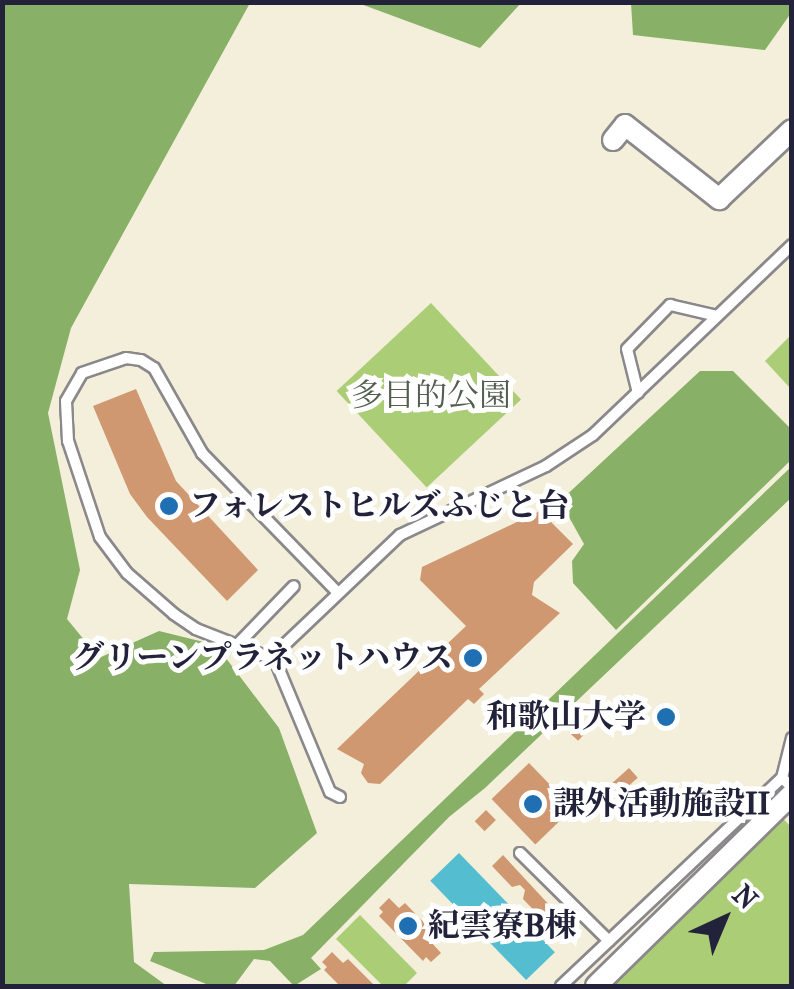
<!DOCTYPE html>
<html>
<head>
<meta charset="utf-8">
<style>
  body { margin:0 }
  #map { position:relative; width:794px; height:989px; overflow:hidden; background:#f3efdb; font-family:"IM FELL French Canon","Noto Serif JP",serif }
  div>[style] { position:absolute }
  .green>* { inset:0; background:#abcd76; transform-origin:0 0 }
  .forest>* { inset:0; background:#88b067 }
  .water>* { inset:0; background:#54bed0; transform-origin:0 0 }
  .building>* { inset:0; background:#cf9871; transform-origin:0 0 }
  .roads { filter:drop-shadow(2px 0 #8a888b) drop-shadow(-2px 0 #8a888b) drop-shadow(0 2px #8a888b) drop-shadow(0 -2px #8a888b) }
  .lane>* { height:10px; margin:-5px; padding:0 5px; transform-origin:5px; border-radius:5px; background:#fff }
  .street>* { height:20px; margin:-10px; padding:0 10px; transform-origin:10px; border-radius:10px; background:#fff }
  .dots>* { width:28px; height:28px; translate:-50% -50%; box-sizing:border-box; border:5px solid #fff; border-radius:50% }
  span { translate:-50% -50%; white-space:nowrap; text-align:center; line-height:1.15; -webkit-text-stroke:10px #fff; paint-order:stroke }
  .park-label { font-size:32px; color:#525e50 }
  .poi-label { font-size:32px; color:#22223b; font-weight:700 }
  .left { translate:0 -50%; text-align:left }
  .right { translate:-100% -50%; text-align:right }
  .frame { position:absolute; inset:0; border:5px solid #22223b; pointer-events:none }
  .north { position:absolute; left:674px; top:869px; width:100px; height:100px; -webkit-text-stroke:8px #fff; paint-order:stroke; rotate:44deg; font-size:28px; font-weight:700; line-height:40px; text-align:center; color:#22223b }
  .north::after { content:''; display:block; margin:auto; width:35px; height:45px; background:#22223b; clip-path:polygon(50% 0,100% 100%,50% 72%,0 100%) }
</style>
</head>
<body>
<div id="map">
  <div class="green">
    <i style="left:431px;top:303px;width:132px;height:129px;rotate:47deg"></i>
    <i style="clip-path:polygon(791px 335px,791px 389px,765px 361px)"></i>
    <i style="clip-path:polygon(776px 811px,791px 827px,791px 986px,606px 986px)"></i>
    <i style="clip-path:polygon(360px 915px,417px 973px,404px 986px,383px 986px,336px 939px)"></i>
  </div>
  <div class="forest">
    <i style="clip-path:polygon(2px 3px,250px 3px,71px 328px,48px 413px,80px 570px,67px 619px,99px 658px,159px 631px,216px 645px,279px 728px,317px 833px,255px 888px,129px 884px,134px 962px,167px 986px,3px 986px)"></i>
    <i style="clip-path:polygon(358px 3px,521px 3px,480px 48px)"></i>
    <i style="clip-path:polygon(631px 3px,791px 3px,791px 13px,765px 50px,633px 35px)"></i>
    <i style="clip-path:polygon(700px 371px,733px 371px,791px 429px,791px 460px,616px 630px,573px 583px,572px 561px,584px 544px,560px 501px)"></i>
    <i style="clip-path:polygon(791px 467px,791px 498px,485px 788px,449px 817px,311px 958px,321px 969px,294px 986px,270px 961px,254px 959px,234px 986px,211px 986px,150px 961px,154px 952px,264px 950px,303px 935px)"></i>
  </div>
  <div class="water">
    <i style="left:459px;top:853px;width:138px;height:40px;rotate:46deg"></i>
  </div>
  <div class="building">
    <i style="clip-path:polygon(136px 389px,176px 481px,258px 570px,227px 601px,147px 517px,130px 494px,93px 406px)"></i>
    <i style="clip-path:polygon(540px 511px,573px 544px,534px 582px,532px 595px,560px 613px,479px 689px,484px 694px,474px 704px,468px 699px,380px 784px,368px 783px,361px 773px,364px 764px,337px 749px,466px 626px,420px 580px,422px 567px)"></i>
    <i style="left:578px;top:723px;width:12px;height:13px;rotate:42deg"></i>
    <i style="left:529px;top:763px;width:63px;height:52px;rotate:46deg"></i>
    <i style="left:629px;top:768px;width:13px;height:42px;rotate:48deg"></i>
    <i style="left:486px;top:810px;width:14px;height:16px;rotate:45deg"></i>
    <i style="clip-path:polygon(503px 855px,566px 923px,556px 933px,523px 899px,525px 890px,520px 885px,512px 887px,492px 866px)"></i>
    <i style="clip-path:polygon(389px 898px,399px 908px,405px 903px,437px 936px,431px 942px,441px 953px,431px 962px,426px 957px,423px 961px,379px 916px,383px 912px,379px 908px)"></i>
    <i style="clip-path:polygon(332px 952px,343px 963px,348px 959px,375px 986px,340px 986px,324px 970px,327px 967px,322px 962px)"></i>
  </div>
  <div class="roads">
    <div class="lane">
      <i style="left:638px;top:393px;width:45px;rotate:-104deg"></i>
      <i style="left:627px;top:349px;width:62px;rotate:-45.7deg"></i>
      <i style="left:670px;top:305px;width:48px;rotate:13.2deg"></i>
      <i style="left:236px;top:646px;width:83px;rotate:-46deg"></i>
      <i style="left:275px;top:660px;width:85px;rotate:-158.6deg"></i>
      <i style="left:196px;top:629px;width:27px;rotate:-146deg"></i>
      <i style="left:174px;top:614px;width:62px;rotate:-138.9deg"></i>
      <i style="left:127px;top:573px;width:45px;rotate:-126.9deg"></i>
      <i style="left:100px;top:537px;width:101px;rotate:-108.4deg"></i>
      <i style="left:68px;top:441px;width:40px;rotate:-92.9deg"></i>
      <i style="left:66px;top:401px;width:32px;rotate:-60deg"></i>
      <i style="left:82px;top:373px;width:46px;rotate:-18.8deg"></i>
      <i style="left:126px;top:358px;width:15px;rotate:8deg"></i>
      <i style="left:141px;top:360px;width:15px;rotate:32deg"></i>
      <i style="left:154px;top:368px;width:98px;rotate:60.5deg"></i>
      <i style="left:202px;top:453px;width:195px;rotate:45.8deg"></i>
      <i style="left:792px;top:738px;width:41px;rotate:104deg"></i>
      <i style="left:782px;top:778px;width:13px;rotate:42deg"></i>
      <i style="left:340px;top:797px;width:11px;rotate:-153deg"></i>
      <i style="left:330px;top:792px;width:143px;rotate:-112.6deg"></i>
      <i style="left:275px;top:660px;width:12px;rotate:-66deg"></i>
      <i style="left:280px;top:649px;width:166px;rotate:-43.5deg"></i>
      <i style="left:400px;top:535px;width:161px;rotate:-25.3deg"></i>
      <i style="left:546px;top:466px;width:56px;rotate:-33.4deg"></i>
      <i style="left:593px;top:435px;width:275px;rotate:-43.7deg"></i>
      <i style="left:520px;top:853px;width:125px;rotate:44.7deg"></i>
      <i style="left:561px;top:986px;width:303px;rotate:-43.3deg"></i>
    </div>
    <div class="street">
      <i style="left:613px;top:140px;width:19px;rotate:-51deg"></i>
      <i style="left:625px;top:125px;width:120px;rotate:38.2deg"></i>
      <i style="left:719px;top:199px;width:100px;rotate:-43.4deg"></i>
      <i style="left:596px;top:986px;width:274px;rotate:-44.4deg"></i>
    </div>
  </div>
  <div class="dots">
    <i style="left:169px;top:506px;background:#1f6fb2"></i>
    <i style="left:473px;top:658px;background:#1f6fb2"></i>
    <i style="left:666px;top:717px;background:#1f6fb2"></i>
    <i style="left:533px;top:804px;background:#1f6fb2"></i>
    <i style="left:408px;top:926px;background:#1f6fb2"></i>
  </div>
  <div class="park-label">
    <span style="left:431px;top:396px">多目的公園</span>
  </div>
  <div class="poi-label">
    <span class="left" style="left:189px;top:506px">フォレストヒルズふじと台</span>
    <span class="right" style="left:453px;top:658px">グリーンプラネットハウス</span>
    <span class="right" style="left:646px;top:717px">和歌山大学</span>
    <span class="left" style="left:553px;top:804px">課外活動施設II</span>
    <span class="left" style="left:428px;top:926px">紀雲寮B棟</span>
  </div>
  <div class="frame"></div>
  <div class="north">N</div>
</div>
</body>
</html>
